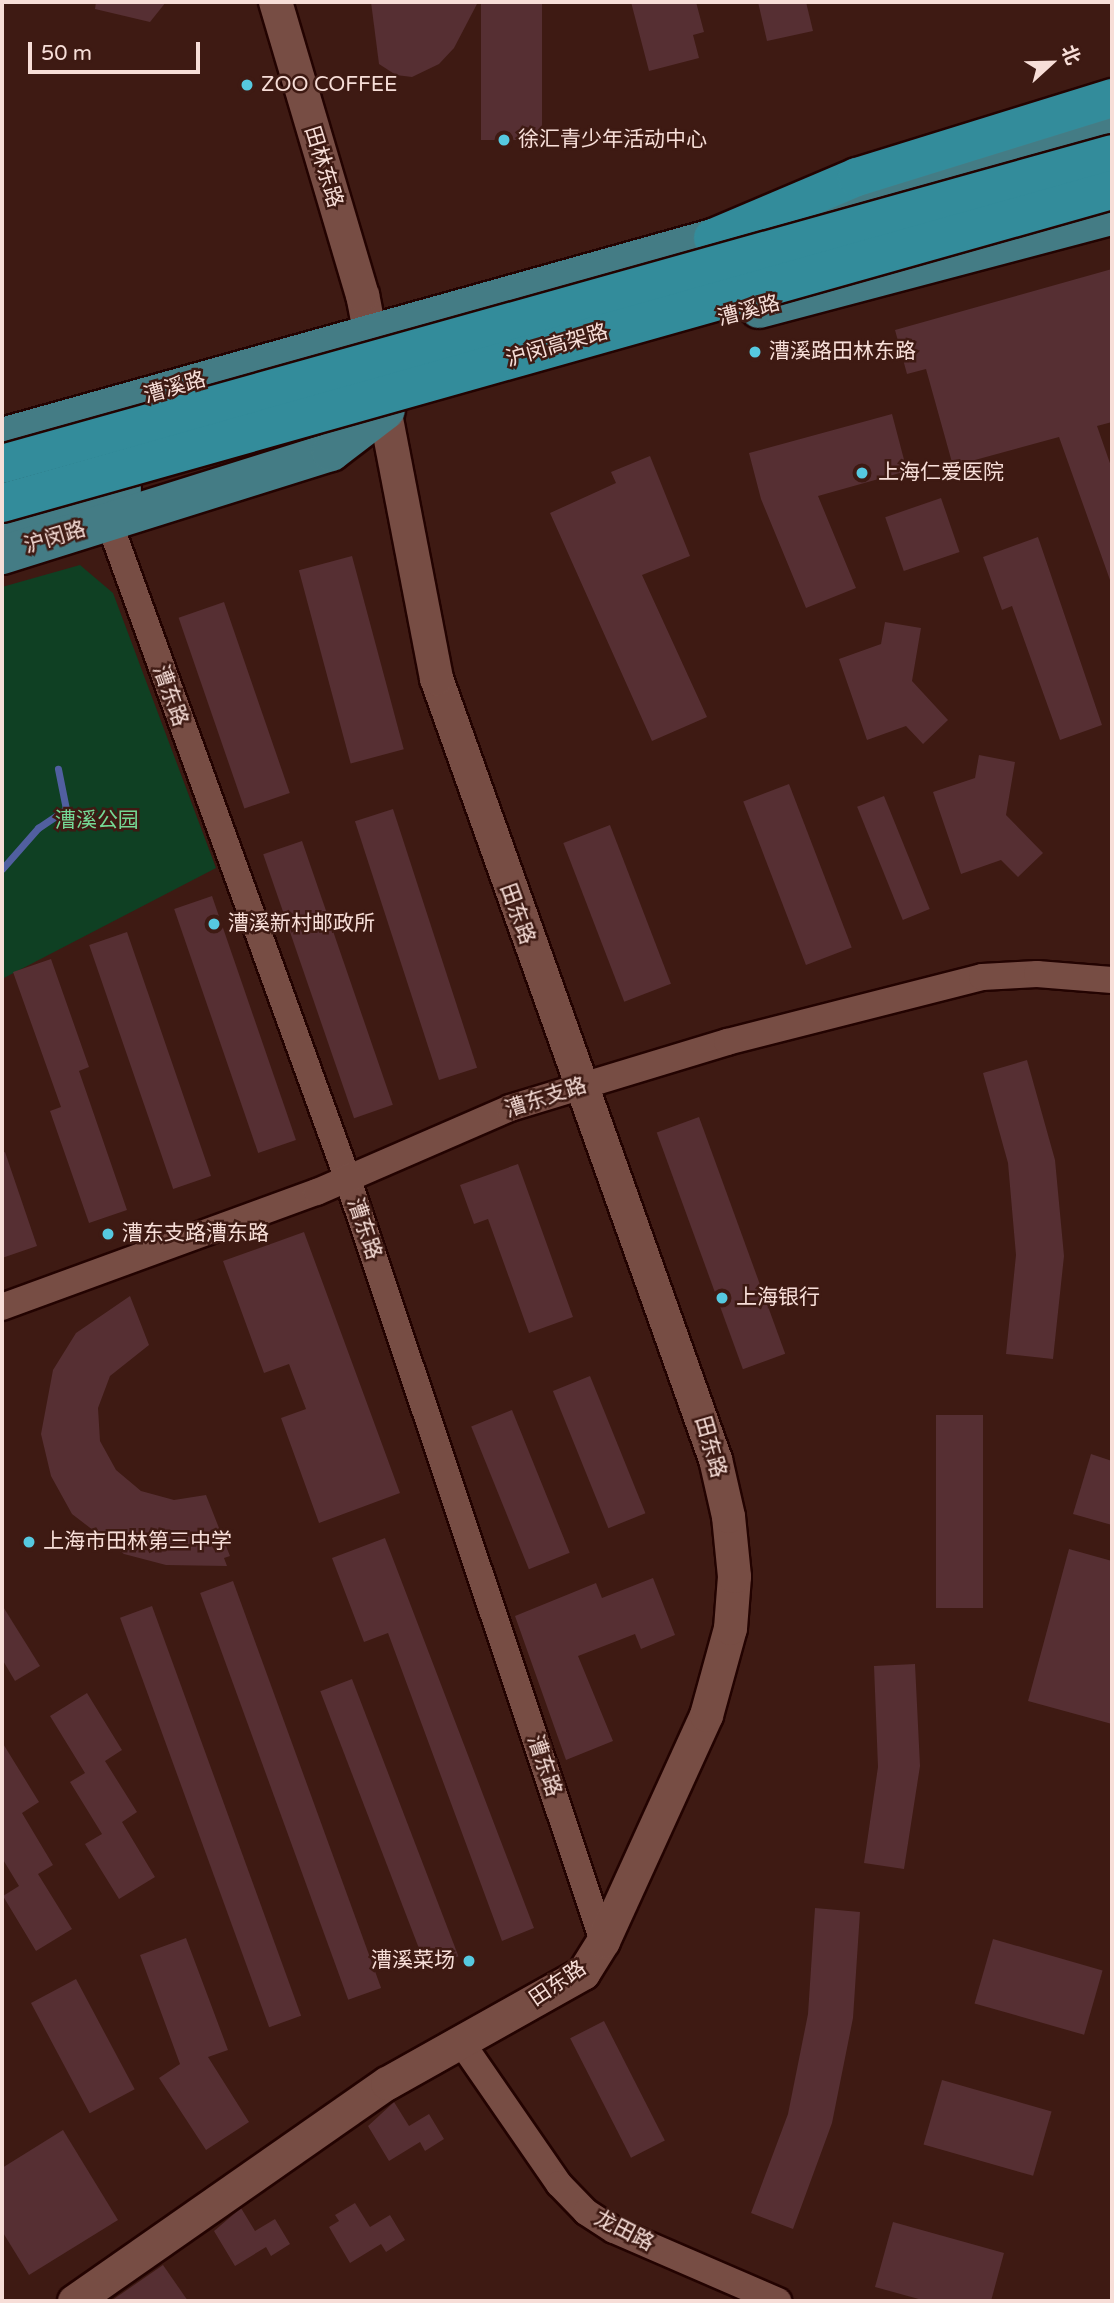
<!DOCTYPE html>
<html>
<head>
<meta charset="utf-8">
<style>
  body { margin:0 }
  #map { position:relative; width:1114px; height:2303px; overflow:hidden; background:#3e1a13; font-family:"Varela Round","Noto Sans SC",sans-serif }
  div>[style] { position:absolute }
  .green>* { inset:0; background:#0f4023 }
  .stream>* { height:7px; margin:-3.5px; padding:0 3.5px; transform-origin:3.5px; border-radius:3.5px; background:#515fa0 }
  .building>* { inset:0; background:#562f33; transform-origin:0 0 }
  .roads { filter:drop-shadow(2px 0 #230301) drop-shadow(-2px 0 #230301) drop-shadow(0 2px #230301) drop-shadow(0 -2px #230301) }
  .minor>* { height:26px; margin:-13px; padding:0 13px; transform-origin:13px; border-radius:13px; background:#774d44 }
  .tertiary>* { height:33px; margin:-16.5px; padding:0 16.5px; transform-origin:16.5px; border-radius:16.5px; background:#774d44 }
  .primary>* { height:38px; margin:-19px; padding:0 19px; transform-origin:19px; border-radius:19px; background:#447c85 }
  .trunk>* { height:38px; margin:-19px; padding:0 19px; transform-origin:19px; border-radius:19px; background:#338c9b }
  .bridges { filter:drop-shadow(2px 0 #230301) drop-shadow(-2px 0 #230301) drop-shadow(0 2px #230301) drop-shadow(0 -2px #230301) }
  .trunk-bridge>* { height:38px; margin:-19px; padding:0 19px; transform-origin:19px; border-radius:19px; background:#338c9b }
  .dots>* { width:19px; height:19px; translate:-50% -50%; box-sizing:border-box; border:4px solid #3e1a13; border-radius:50% }
  span { translate:-50% -50%; white-space:nowrap; text-align:center; line-height:1.15; -webkit-text-stroke:5px #3e1a13; paint-order:stroke }
  .poi-label { font-size:21px; color:#f7ded8 }
  .left { translate:0 -50%; text-align:left }
  .right { translate:-100% -50%; text-align:right }
  .street-label { font-size:21px; color:#f7ded8 }
  .park-label { font-size:21px; color:#75d895 }
  .frame { position:absolute; inset:0; border:4px solid #f7ded8; pointer-events:none }
  .north { position:absolute; left:1016px; top:28px; width:70px; height:70px; -webkit-text-stroke:5px #3e1a13; paint-order:stroke; rotate:68deg; font-size:19px; font-weight:700; line-height:28px; text-align:center; color:#f7ded8 }
  .north::after { content:''; display:block; margin:auto; width:24px; height:32px; background:#f7ded8; clip-path:polygon(50% 0,100% 100%,50% 72%,0 100%) }
  .scale { position:absolute; left:28px; top:42px; width:172px; height:32px; box-sizing:border-box; border:4px solid #f7ded8; border-top:0; padding-left:9px; font-size:21px; line-height:24px; white-space:nowrap; color:#f7ded8; -webkit-text-stroke:5px #3e1a13; paint-order:stroke }
</style>
</head>
<body>
<div id="map">
  <div class="green">
    <i style="clip-path:polygon(80px 565px,113px 593px,216px 868px,2px 979px,2px 587px)"></i>
  </div>
  <div class="stream">
    <i style="left:2px;top:869px;width:55px;rotate:-48.7deg"></i>
    <i style="left:38px;top:828px;width:34px;rotate:-34deg"></i>
    <i style="left:66px;top:809px;width:41px;rotate:-101.3deg"></i>
  </div>
  <div class="building">
    <i style="clip-path:polygon(96px 2px,166px 2px,150px 22px,95px 9px)"></i>
    <i style="clip-path:polygon(371px 2px,478px 2px,454px 48px,439px 64px,412px 77px,396px 75px,379px 64px)"></i>
    <i style="left:481px;top:2px;width:61px;height:138px"></i>
    <i style="clip-path:polygon(631px 2px,696px 2px,704px 32px,693px 35px,699px 58px,649px 71px)"></i>
    <i style="clip-path:polygon(758px 2px,806px 2px,813px 31px,767px 41px)"></i>
    <i style="clip-path:polygon(1112px 269px,1112px 422px,1097px 426px,1112px 469px,1110px 580px,1059px 437px,953px 466px,926px 369px,907px 374px,895px 330px)"></i>
    <i style="clip-path:polygon(892px 414px,907px 471px,818px 496px,856px 588px,806px 608px,761px 499px,749px 453px)"></i>
    <i style="clip-path:polygon(650px 456px,690px 556px,642px 575px,707px 717px,652px 741px,550px 513px,616px 483px,611px 472px)"></i>
    <i style="left:941px;top:498px;width:57px;height:59px;rotate:71deg"></i>
    <i style="clip-path:polygon(1038px 537px,1102px 725px,1060px 740px,1012px 606px,1002px 610px,983px 557px)"></i>
    <i style="left:352px;top:556px;width:200px;height:55px;rotate:75deg"></i>
    <i style="left:224px;top:602px;width:202px;height:48px;rotate:71deg"></i>
    <i style="clip-path:polygon(885px 622px,921px 628px,912px 681px,948px 720px,923px 744px,906px 726px,867px 740px,839px 659px,881px 644px)"></i>
    <i style="clip-path:polygon(979px 755px,1015px 762px,1006px 815px,1043px 853px,1018px 877px,1001px 860px,961px 874px,933px 792px,975px 778px)"></i>
    <i style="left:789px;top:784px;width:175px;height:49px;rotate:69deg"></i>
    <i style="left:884px;top:796px;width:122px;height:29px;rotate:68deg"></i>
    <i style="left:393px;top:809px;width:272px;height:40px;rotate:72deg"></i>
    <i style="left:610px;top:825px;width:170px;height:50px;rotate:69deg"></i>
    <i style="left:302px;top:841px;width:279px;height:41px;rotate:71deg"></i>
    <i style="left:212px;top:896px;width:258px;height:40px;rotate:71deg"></i>
    <i style="left:127px;top:932px;width:258px;height:40px;rotate:71deg"></i>
    <i style="clip-path:polygon(51px 959px,89px 1067px,79px 1071px,127px 1210px,89px 1223px,50px 1111px,61px 1107px,13px 972px)"></i>
    <i style="clip-path:polygon(1027px 1060px,1055px 1160px,1064px 1256px,1053px 1359px,1006px 1354px,1016px 1255px,1008px 1163px,983px 1073px)"></i>
    <i style="left:699px;top:1117px;width:252px;height:45px;rotate:70deg"></i>
    <i style="clip-path:polygon(5px 1152px,37px 1246px,2px 1258px,2px 1153px)"></i>
    <i style="clip-path:polygon(518px 1164px,573px 1317px,529px 1333px,488px 1219px,474px 1224px,460px 1185px)"></i>
    <i style="clip-path:polygon(304px 1232px,400px 1493px,319px 1523px,281px 1418px,306px 1409px,289px 1364px,264px 1373px,223px 1261px)"></i>
    <i style="clip-path:polygon(130px 1296px,149px 1345px,110px 1376px,98px 1408px,100px 1441px,116px 1470px,141px 1491px,174px 1500px,206px 1495px,230px 1556px,224px 1558px,227px 1566px,166px 1565px,124px 1554px,72px 1514px,51px 1476px,41px 1434px,53px 1370px,76px 1333px)"></i>
    <i style="left:590px;top:1376px;width:148px;height:40px;rotate:68deg"></i>
    <i style="left:512px;top:1410px;width:154px;height:44px;rotate:68deg"></i>
    <i style="left:936px;top:1415px;width:47px;height:193px"></i>
    <i style="clip-path:polygon(1091px 1454px,1112px 1461px,1112px 1525px,1073px 1514px)"></i>
    <i style="clip-path:polygon(385px 1538px,534px 1928px,502px 1941px,388px 1633px,364px 1642px,332px 1558px)"></i>
    <i style="clip-path:polygon(1069px 1549px,1112px 1561px,1112px 1724px,1028px 1701px)"></i>
    <i style="clip-path:polygon(653px 1578px,675px 1635px,641px 1649px,635px 1634px,578px 1656px,613px 1741px,566px 1760px,515px 1616px,596px 1583px,602px 1598px)"></i>
    <i style="left:233px;top:1581px;width:433px;height:35px;rotate:70deg"></i>
    <i style="clip-path:polygon(2px 1605px,40px 1666px,15px 1681px,2px 1659px)"></i>
    <i style="left:152px;top:1606px;width:436px;height:34px;rotate:70deg"></i>
    <i style="clip-path:polygon(915px 1664px,920px 1766px,904px 1869px,864px 1863px,878px 1767px,874px 1666px)"></i>
    <i style="left:352px;top:1679px;width:297px;height:34px;rotate:69deg"></i>
    <i style="clip-path:polygon(87px 1693px,122px 1750px,105px 1761px,137px 1812px,122px 1822px,155px 1877px,119px 1899px,85px 1844px,102px 1834px,70px 1782px,85px 1773px,50px 1716px)"></i>
    <i style="clip-path:polygon(2px 1742px,39px 1802px,22px 1813px,53px 1865px,38px 1874px,72px 1929px,36px 1951px,3px 1896px,19px 1886px,2px 1858px)"></i>
    <i style="clip-path:polygon(815px 1908px,860px 1912px,853px 2018px,832px 2123px,793px 2229px,751px 2213px,788px 2114px,808px 2014px)"></i>
    <i style="clip-path:polygon(186px 1938px,228px 2050px,208px 2057px,249px 2122px,206px 2150px,159px 2078px,180px 2064px,140px 1955px)"></i>
    <i style="left:993px;top:1939px;width:114px;height:67px;rotate:16deg"></i>
    <i style="left:76px;top:1979px;width:125px;height:51px;rotate:62deg"></i>
    <i style="left:604px;top:2021px;width:134px;height:38px;rotate:63deg"></i>
    <i style="left:942px;top:2080px;width:114px;height:67px;rotate:16deg"></i>
    <i style="clip-path:polygon(394px 2102px,409px 2126px,429px 2114px,444px 2139px,425px 2151px,420px 2142px,389px 2161px,368px 2126px)"></i>
    <i style="clip-path:polygon(63px 2130px,118px 2220px,29px 2275px,2px 2231px,2px 2168px)"></i>
    <i style="clip-path:polygon(355px 2203px,370px 2227px,390px 2215px,405px 2240px,386px 2252px,381px 2244px,350px 2263px,329px 2227px,339px 2221px,335px 2215px)"></i>
    <i style="clip-path:polygon(241px 2208px,255px 2231px,275px 2219px,290px 2244px,271px 2256px,266px 2247px,235px 2266px,214px 2231px)"></i>
    <i style="clip-path:polygon(893px 2222px,1004px 2253px,991px 2301px,926px 2301px,875px 2287px)"></i>
    <i style="clip-path:polygon(163px 2265px,188px 2301px,111px 2301px)"></i>
  </div>
  <div class="roads">
    <div class="minor">
      <i style="left:109px;top:522px;width:697px;rotate:70.03deg"></i>
      <i style="left:347px;top:1177px;width:806px;rotate:71.48deg"></i>
      <i style="left:2px;top:1307px;width:335px;rotate:-20.1deg"></i>
      <i style="left:317px;top:1192px;width:210px;rotate:-23.5deg"></i>
      <i style="left:510px;top:1108px;width:227px;rotate:-16.9deg"></i>
      <i style="left:727px;top:1042px;width:263px;rotate:-14.3deg"></i>
      <i style="left:982px;top:977px;width:55px;rotate:-3.1deg"></i>
      <i style="left:1037px;top:974px;width:75px;rotate:4.6deg"></i>
      <i style="left:461px;top:2042px;width:173px;rotate:55.4deg"></i>
      <i style="left:559px;top:2184px;width:39px;rotate:46deg"></i>
      <i style="left:586px;top:2212px;width:33px;rotate:33deg"></i>
      <i style="left:614px;top:2230px;width:179px;rotate:23.4deg"></i>
    </div>
    <div class="tertiary">
      <i style="left:74px;top:2301px;width:381px;rotate:-34.9deg"></i>
      <i style="left:387px;top:2083px;width:225px;rotate:-29.3deg"></i>
      <i style="left:583px;top:1973px;width:38px;rotate:-58deg"></i>
      <i style="left:603px;top:1941px;width:248px;rotate:-65.5deg"></i>
      <i style="left:706px;top:1715px;width:90px;rotate:-74.6deg"></i>
      <i style="left:730px;top:1628px;width:52px;rotate:-85.6deg"></i>
      <i style="left:734px;top:1576px;width:60px;rotate:-95.7deg"></i>
      <i style="left:728px;top:1516px;width:58px;rotate:-102.8deg"></i>
      <i style="left:715px;top:1459px;width:829px;rotate:-109.66deg"></i>
      <i style="left:436px;top:678px;width:390px;rotate:-100.9deg"></i>
      <i style="left:362px;top:295px;width:306px;rotate:-106.5deg"></i>
    </div>
    <div class="primary">
      <i style="left:759px;top:309px;width:365px;rotate:-14.8deg"></i>
      <i style="left:2px;top:437px;width:738px;rotate:-15.64deg"></i>
      <i style="left:713px;top:238px;width:184px;rotate:-13.5deg"></i>
      <i style="left:892px;top:195px;width:231px;rotate:-17.7deg"></i>
      <i style="left:2px;top:524px;width:125px;rotate:-16.3deg"></i>
      <i style="left:2px;top:555px;width:345px;rotate:-17.4deg"></i>
      <i style="left:331px;top:452px;width:69px;rotate:-37.4deg"></i>
    </div>
    <div class="trunk">
      <i style="left:713px;top:238px;width:156px;rotate:-23deg"></i>
      <i style="left:857px;top:177px;width:267px;rotate:-17.2deg"></i>
    </div>
  </div>
  <div class="bridges">
    <div class="trunk-bridge">
      <i style="left:2px;top:464px;width:1152px;rotate:-15.6deg"></i>
      <i style="left:2px;top:503px;width:1153px;rotate:-15.75deg"></i>
    </div>
  </div>
  <div class="dots">
    <i style="left:247px;top:85px;background:#56c9e0"></i>
    <i style="left:504px;top:140px;background:#56c9e0"></i>
    <i style="left:755px;top:352px;background:#56c9e0"></i>
    <i style="left:862px;top:473px;background:#56c9e0"></i>
    <i style="left:214px;top:924px;background:#56c9e0"></i>
    <i style="left:108px;top:1234px;background:#56c9e0"></i>
    <i style="left:722px;top:1298px;background:#56c9e0"></i>
    <i style="left:29px;top:1542px;background:#56c9e0"></i>
    <i style="left:469px;top:1961px;background:#56c9e0"></i>
  </div>
  <div class="poi-label">
    <span class="left" style="left:261px;top:85px">ZOO COFFEE</span>
    <span class="left" style="left:518px;top:140px">徐汇青少年活动中心</span>
    <span class="left" style="left:769px;top:352px">漕溪路田林东路</span>
    <span class="left" style="left:878px;top:473px">上海仁爱医院</span>
    <span class="left" style="left:228px;top:924px">漕溪新村邮政所</span>
    <span class="left" style="left:122px;top:1234px">漕东支路漕东路</span>
    <span class="left" style="left:736px;top:1298px">上海银行</span>
    <span class="left" style="left:43px;top:1542px">上海市田林第三中学</span>
    <span class="right" style="left:455px;top:1961px">漕溪菜场</span>
  </div>
  <div class="street-label">
    <span style="left:323px;top:167px;rotate:73deg">田林东路</span>
    <span style="left:749px;top:311px;rotate:-15deg">漕溪路</span>
    <span style="left:557px;top:346px;rotate:-16deg">沪闵高架路</span>
    <span style="left:175px;top:388px;rotate:-16deg">漕溪路</span>
    <span style="left:55px;top:538px;rotate:-17deg">沪闵路</span>
    <span style="left:170px;top:696px;rotate:70deg">漕东路</span>
    <span style="left:517px;top:914px;rotate:70deg">田东路</span>
    <span style="left:546px;top:1098px;rotate:-18deg">漕东支路</span>
    <span style="left:364px;top:1229px;rotate:71deg">漕东路</span>
    <span style="left:710px;top:1447px;rotate:74deg">田东路</span>
    <span style="left:544px;top:1766px;rotate:71deg">漕东路</span>
    <span style="left:558px;top:1984px;rotate:-34deg">田东路</span>
    <span style="left:624px;top:2231px;rotate:27deg">龙田路</span>
  </div>
  <div class="park-label">
    <span style="left:97px;top:821px">漕溪公园</span>
  </div>
  <div class="frame"></div>
  <div class="north">北</div>
  <div class="scale">50 m</div>
</div>
</body>
</html>
